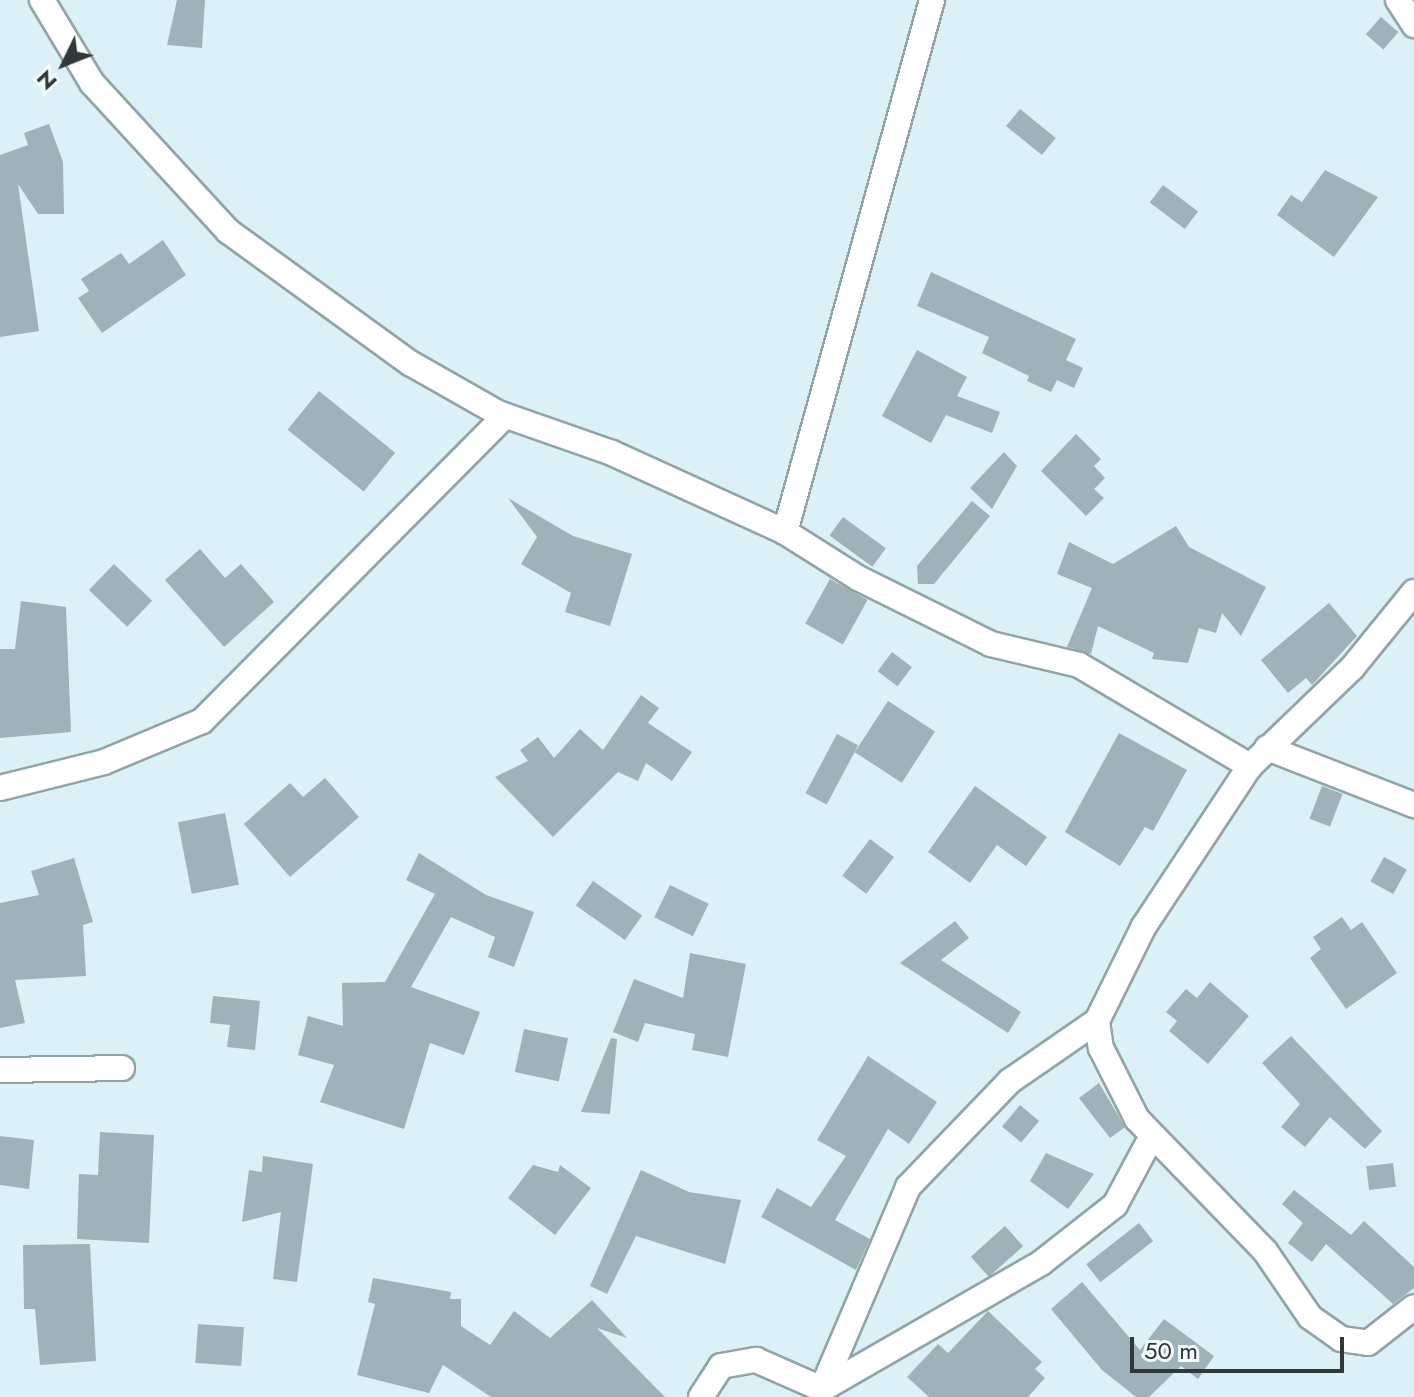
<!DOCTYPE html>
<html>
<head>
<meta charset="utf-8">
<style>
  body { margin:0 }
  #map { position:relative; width:1414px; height:1397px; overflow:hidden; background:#dcf0f7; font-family:Jost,sans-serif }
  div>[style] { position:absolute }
  .building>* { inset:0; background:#9fb2b9; transform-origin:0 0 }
  .roads { filter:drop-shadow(2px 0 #91a4aa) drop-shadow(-2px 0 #91a4aa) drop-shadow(0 2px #91a4aa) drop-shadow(0 -2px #91a4aa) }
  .street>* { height:24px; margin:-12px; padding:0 12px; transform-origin:12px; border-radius:12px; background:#fff }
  span { translate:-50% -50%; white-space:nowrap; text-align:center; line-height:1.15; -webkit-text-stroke:6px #f3fbfe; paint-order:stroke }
  .north { position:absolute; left:24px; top:24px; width:80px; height:80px; -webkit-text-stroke:6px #f3fbfe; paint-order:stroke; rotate:227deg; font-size:22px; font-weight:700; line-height:32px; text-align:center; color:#30383a }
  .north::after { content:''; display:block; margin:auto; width:28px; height:36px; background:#30383a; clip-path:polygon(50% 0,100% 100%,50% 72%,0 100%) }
  .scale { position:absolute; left:1130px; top:1337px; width:214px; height:36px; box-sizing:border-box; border:4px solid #30383a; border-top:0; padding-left:10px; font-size:24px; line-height:28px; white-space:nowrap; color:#30383a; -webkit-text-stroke:6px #f3fbfe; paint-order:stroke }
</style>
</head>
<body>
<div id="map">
  <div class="building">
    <i style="clip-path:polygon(177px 0,205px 0,202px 48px,167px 45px)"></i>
    <i style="left:1381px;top:17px;width:23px;height:23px;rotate:41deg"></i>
    <i style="left:1020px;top:109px;width:46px;height:22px;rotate:39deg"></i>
    <i style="clip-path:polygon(49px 124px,63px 162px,64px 214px,38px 214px,18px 184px,39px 331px,0 337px,0 155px,28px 145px,24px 133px)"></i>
    <i style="clip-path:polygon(1325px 170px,1378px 197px,1334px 257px,1277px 215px,1291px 195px,1302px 202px)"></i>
    <i style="left:1163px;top:185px;width:44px;height:22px;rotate:37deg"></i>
    <i style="clip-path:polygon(163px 240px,186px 275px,102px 333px,78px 298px,89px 291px,81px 279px,121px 253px,129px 264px)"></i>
    <i style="clip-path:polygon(931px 272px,1076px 339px,1066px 360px,1083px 368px,1074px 388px,1057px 380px,1051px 392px,1027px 381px,1029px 376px,982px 353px,989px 337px,917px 306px)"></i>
    <i style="clip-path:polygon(917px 350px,967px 377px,957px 396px,1000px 412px,992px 433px,946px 415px,931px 443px,882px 416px)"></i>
    <i style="left:319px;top:391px;width:98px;height:50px;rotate:39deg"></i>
    <i style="clip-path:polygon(1076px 434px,1101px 459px,1094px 466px,1105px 478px,1094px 489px,1104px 498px,1086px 516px,1041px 471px)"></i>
    <i style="clip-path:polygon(1004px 452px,1017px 466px,992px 509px,970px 488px)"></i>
    <i style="clip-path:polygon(508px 498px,573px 536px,632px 554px,610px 626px,565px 612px,571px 593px,521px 564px,537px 537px)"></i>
    <i style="clip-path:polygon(972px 501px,990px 516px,934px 584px,918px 584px,917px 566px)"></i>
    <i style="left:843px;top:517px;width:53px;height:23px;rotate:36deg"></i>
    <i style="clip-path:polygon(1176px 526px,1189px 547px,1266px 587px,1241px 636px,1222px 613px,1216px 633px,1199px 628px,1188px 663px,1152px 659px,1154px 653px,1098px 626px,1091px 654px,1067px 647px,1092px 588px,1057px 574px,1069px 542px,1113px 564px)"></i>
    <i style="clip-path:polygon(200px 549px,225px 578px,241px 564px,274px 602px,224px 647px,165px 580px)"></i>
    <i style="left:114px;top:564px;width:53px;height:36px;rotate:44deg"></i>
    <i style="left:830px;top:579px;width:43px;height:51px;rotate:29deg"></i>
    <i style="clip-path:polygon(21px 601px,66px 607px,71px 732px,0 738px,0 649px,15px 649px)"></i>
    <i style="clip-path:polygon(1329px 603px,1357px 636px,1312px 685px,1306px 678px,1288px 693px,1261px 660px)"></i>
    <i style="left:892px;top:652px;width:25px;height:24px;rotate:37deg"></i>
    <i style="clip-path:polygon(641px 695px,659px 708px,648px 723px,692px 752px,672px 781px,646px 763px,638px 781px,618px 772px,553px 837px,495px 777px,528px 761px,520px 750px,538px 737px,554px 758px,580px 729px,603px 750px)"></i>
    <i style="left:888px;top:701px;width:56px;height:61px;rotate:33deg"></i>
    <i style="clip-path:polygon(1119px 733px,1187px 770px,1153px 831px,1145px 827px,1120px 866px,1065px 832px)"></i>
    <i style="left:837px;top:734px;width:24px;height:67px;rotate:28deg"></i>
    <i style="clip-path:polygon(325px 778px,359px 817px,290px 877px,244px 824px,290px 783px,303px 797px)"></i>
    <i style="clip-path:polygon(975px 786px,1047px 837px,1026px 866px,997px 845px,970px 883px,928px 852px)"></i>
    <i style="left:1322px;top:786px;width:22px;height:35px;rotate:21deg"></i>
    <i style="left:225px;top:813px;width:73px;height:48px;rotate:79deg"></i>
    <i style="left:870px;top:839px;width:30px;height:46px;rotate:37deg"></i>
    <i style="clip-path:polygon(419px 853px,486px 895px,534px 912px,514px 967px,488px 957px,495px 937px,451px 917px,411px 987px,480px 1012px,464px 1055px,430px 1043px,404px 1129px,320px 1102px,334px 1065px,298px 1055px,308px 1016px,343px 1026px,342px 983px,385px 982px,435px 894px,406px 880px)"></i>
    <i style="left:1384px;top:857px;width:26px;height:28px;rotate:29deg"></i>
    <i style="clip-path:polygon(74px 858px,93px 922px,83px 925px,86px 976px,15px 980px,25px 1023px,0 1028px,0 903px,39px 895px,31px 871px)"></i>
    <i style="left:593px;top:881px;width:60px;height:30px;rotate:35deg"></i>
    <i style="left:670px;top:885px;width:43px;height:36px;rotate:26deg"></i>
    <i style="clip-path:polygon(1342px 917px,1351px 930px,1362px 922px,1397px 973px,1346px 1009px,1310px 958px,1321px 949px,1313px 937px)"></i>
    <i style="clip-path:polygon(955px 921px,969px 938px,941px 960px,1021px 1012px,1008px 1033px,900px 963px)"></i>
    <i style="clip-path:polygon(690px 953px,746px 964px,728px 1057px,692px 1050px,695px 1034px,645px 1023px,638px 1042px,613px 1032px,634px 979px,683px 998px)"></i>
    <i style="clip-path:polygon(1210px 982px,1249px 1016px,1208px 1064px,1169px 1031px,1177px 1021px,1166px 1012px,1186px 989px,1197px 998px)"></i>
    <i style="clip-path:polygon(213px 996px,260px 1001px,255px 1050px,227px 1047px,230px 1025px,210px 1023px)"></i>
    <i style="left:524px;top:1029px;width:45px;height:44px;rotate:12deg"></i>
    <i style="clip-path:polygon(1291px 1036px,1382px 1131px,1365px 1149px,1330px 1117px,1305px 1147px,1281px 1127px,1300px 1104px,1262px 1063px)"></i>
    <i style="clip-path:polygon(611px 1038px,617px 1039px,610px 1114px,581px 1112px)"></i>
    <i style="clip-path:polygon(868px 1056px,937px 1102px,909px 1144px,888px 1129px,835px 1220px,870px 1239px,856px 1270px,761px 1217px,777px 1188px,811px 1207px,846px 1156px,817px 1140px)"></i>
    <i style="clip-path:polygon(1099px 1083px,1125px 1127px,1110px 1138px,1079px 1098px)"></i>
    <i style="left:1020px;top:1105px;width:25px;height:28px;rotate:40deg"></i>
    <i style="clip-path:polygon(100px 1132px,154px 1135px,149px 1243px,77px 1239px,79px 1174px,98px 1175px)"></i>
    <i style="clip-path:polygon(0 1136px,34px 1140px,29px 1189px,0 1185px)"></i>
    <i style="clip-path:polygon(1046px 1153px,1094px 1174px,1068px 1209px,1030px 1181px)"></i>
    <i style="clip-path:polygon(263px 1156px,313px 1164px,297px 1282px,273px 1279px,281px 1212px,242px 1222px,249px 1170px,262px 1172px)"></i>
    <i style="left:1393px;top:1163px;width:24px;height:27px;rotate:83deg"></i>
    <i style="clip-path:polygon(533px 1165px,558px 1172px,560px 1165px,591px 1188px,555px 1235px,508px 1198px)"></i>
    <i style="clip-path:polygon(641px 1170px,689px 1192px,741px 1200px,725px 1264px,636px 1236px,607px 1294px,590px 1286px)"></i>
    <i style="clip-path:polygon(1294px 1190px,1351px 1235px,1364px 1221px,1414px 1267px,1414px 1288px,1393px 1304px,1326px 1244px,1312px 1262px,1288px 1243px,1303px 1223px,1282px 1204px)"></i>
    <i style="left:1139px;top:1223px;width:23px;height:67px;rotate:52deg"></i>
    <i style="left:1005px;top:1226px;width:27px;height:46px;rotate:48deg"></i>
    <i style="clip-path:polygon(90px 1244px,96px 1361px,40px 1365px,35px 1309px,24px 1309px,23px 1245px)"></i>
    <i style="clip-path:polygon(373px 1278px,451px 1292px,450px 1299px,461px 1299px,461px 1326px,490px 1345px,514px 1311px,550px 1338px,592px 1300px,627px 1338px,597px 1328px,665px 1397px,491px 1397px,443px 1365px,429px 1393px,357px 1375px,375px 1304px,368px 1302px)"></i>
    <i style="clip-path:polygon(1082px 1282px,1140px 1350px,1164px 1319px,1214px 1356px,1198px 1379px,1181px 1366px,1149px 1397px,1136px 1397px,1102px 1370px,1051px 1309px)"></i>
    <i style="clip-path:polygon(988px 1311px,1042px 1362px,1035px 1369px,1045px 1378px,1028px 1397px,929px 1397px,907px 1377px,938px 1344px,948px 1353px)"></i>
    <i style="left:198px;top:1324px;width:46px;height:39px;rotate:4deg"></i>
  </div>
  <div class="roads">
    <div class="street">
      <i style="left:42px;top:0;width:97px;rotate:58.9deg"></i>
      <i style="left:92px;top:83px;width:201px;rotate:47.4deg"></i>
      <i style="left:228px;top:231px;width:225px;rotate:36deg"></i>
      <i style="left:410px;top:363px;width:101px;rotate:29.6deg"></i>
      <i style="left:498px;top:413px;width:121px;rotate:19.3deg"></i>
      <i style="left:612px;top:453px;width:190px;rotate:24.5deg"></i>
      <i style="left:785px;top:532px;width:86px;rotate:32.2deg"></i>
      <i style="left:858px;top:578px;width:148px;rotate:26.4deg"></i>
      <i style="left:991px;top:644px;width:90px;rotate:13.4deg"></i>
      <i style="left:1079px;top:665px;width:199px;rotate:30.6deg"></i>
      <i style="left:1398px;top:0;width:30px;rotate:57deg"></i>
      <i style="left:785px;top:532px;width:552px;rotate:-74.55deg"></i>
      <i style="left:1414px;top:592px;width:98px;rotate:129.2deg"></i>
      <i style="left:1352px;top:668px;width:141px;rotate:136.1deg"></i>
      <i style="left:1250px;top:766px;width:192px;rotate:123.5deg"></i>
      <i style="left:1144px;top:926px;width:106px;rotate:116.3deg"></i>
      <i style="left:1097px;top:1021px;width:27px;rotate:82deg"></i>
      <i style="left:1101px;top:1048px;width:80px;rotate:63.1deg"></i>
      <i style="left:1137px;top:1119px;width:184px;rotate:45.9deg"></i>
      <i style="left:1265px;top:1251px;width:80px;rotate:55.7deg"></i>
      <i style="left:1310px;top:1317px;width:38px;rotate:35deg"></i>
      <i style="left:1341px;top:1339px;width:27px;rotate:8deg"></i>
      <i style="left:1368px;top:1343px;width:58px;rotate:-38deg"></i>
      <i style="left:1267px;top:748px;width:158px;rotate:21.2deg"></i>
      <i style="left:0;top:788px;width:107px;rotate:-14deg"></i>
      <i style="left:104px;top:762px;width:106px;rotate:-22.7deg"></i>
      <i style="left:202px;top:721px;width:430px;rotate:-45.2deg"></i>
      <i style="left:0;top:1070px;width:122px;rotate:-0.9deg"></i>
      <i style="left:822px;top:1389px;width:220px;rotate:-66.9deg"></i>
      <i style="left:908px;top:1187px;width:147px;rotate:-46.1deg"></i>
      <i style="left:1010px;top:1081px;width:106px;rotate:-34.6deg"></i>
      <i style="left:822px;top:1389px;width:253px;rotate:-29.9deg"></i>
      <i style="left:1041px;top:1263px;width:94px;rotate:-38.1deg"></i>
      <i style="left:1115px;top:1205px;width:78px;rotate:-61.8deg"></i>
      <i style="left:701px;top:1397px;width:37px;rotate:-57deg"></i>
      <i style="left:721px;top:1366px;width:36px;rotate:-10deg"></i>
      <i style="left:756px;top:1360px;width:72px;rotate:23.7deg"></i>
    </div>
  </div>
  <div class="north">N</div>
  <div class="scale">50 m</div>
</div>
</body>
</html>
